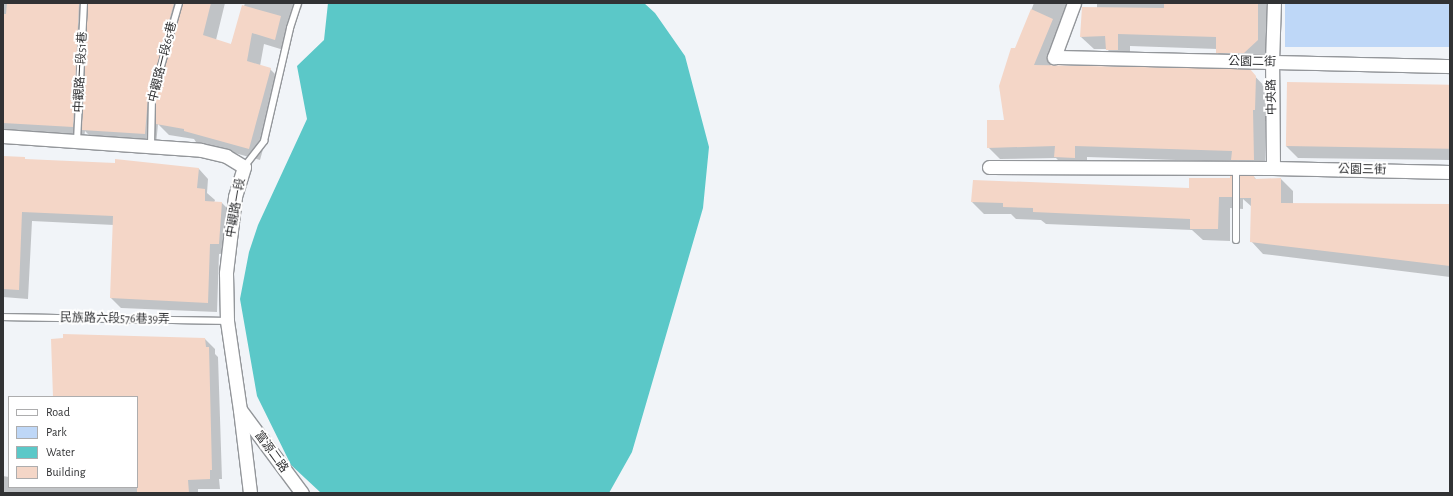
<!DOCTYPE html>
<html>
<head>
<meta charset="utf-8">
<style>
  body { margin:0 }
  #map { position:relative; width:1453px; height:496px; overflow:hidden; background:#f1f4f8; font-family:"Alegreya Sans","Noto Sans TC",sans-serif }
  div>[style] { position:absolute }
  .green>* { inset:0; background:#bed7f7; transform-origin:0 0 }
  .water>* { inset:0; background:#5bc8c8 }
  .shadow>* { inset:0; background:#0003 }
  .building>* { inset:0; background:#f4d6c7; transform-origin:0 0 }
  .roads { filter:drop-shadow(1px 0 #93969a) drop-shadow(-1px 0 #93969a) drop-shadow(0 1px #93969a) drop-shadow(0 -1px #93969a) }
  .service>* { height:6px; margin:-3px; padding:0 3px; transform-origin:3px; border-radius:3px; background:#fff }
  .minor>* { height:13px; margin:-6.5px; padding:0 6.5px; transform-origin:6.5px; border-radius:6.5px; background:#fff }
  span { translate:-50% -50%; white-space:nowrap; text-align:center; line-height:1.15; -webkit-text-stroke:4px #fff; paint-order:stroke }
  .street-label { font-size:12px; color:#313234 }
  .frame { position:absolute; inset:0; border:4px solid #313234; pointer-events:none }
  .legend { position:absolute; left:8px; top:396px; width:130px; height:92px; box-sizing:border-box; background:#fff; border:1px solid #adadae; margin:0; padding:5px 7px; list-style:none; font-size:12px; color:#313234 }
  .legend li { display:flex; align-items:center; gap:8px; height:20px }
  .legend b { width:20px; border:1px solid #adadae }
</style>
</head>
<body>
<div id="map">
  <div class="green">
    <i style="left:1285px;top:3px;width:165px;height:44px"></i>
  </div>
  <div class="water">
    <i style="clip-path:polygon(328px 3px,644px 3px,655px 13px,685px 56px,709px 147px,703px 208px,632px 452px,609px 493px,326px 493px,320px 492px,291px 465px,257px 396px,240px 299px,249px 252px,258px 225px,307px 119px,297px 66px,324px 40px)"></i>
  </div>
  <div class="shadow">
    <i style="clip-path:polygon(3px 3px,225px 3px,216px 40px,231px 45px,245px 3px,303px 3px,301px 9px,297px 7px,287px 51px,264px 44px,260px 66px,270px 69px,282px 81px,260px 160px,196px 142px,194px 139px,169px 135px,158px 124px,156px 145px,95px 141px,85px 131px,84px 138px,3px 134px)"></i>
    <i style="clip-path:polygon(1034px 3px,1078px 3px,1074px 9px,1050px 67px,1249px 70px,1267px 89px,1266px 121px,1265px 121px,1265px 171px,1235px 162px,1087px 157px,1087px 170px,1067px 169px,1056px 158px,1000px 159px,988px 147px,1005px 121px,1016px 49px)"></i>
    <i style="clip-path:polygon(1097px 3px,1270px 3px,1270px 53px,1257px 65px,1229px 65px,1217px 52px,1217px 49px,1130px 46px,1130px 62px,1119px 62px,1107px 49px,1094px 49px,1081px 37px,1097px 8px)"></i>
    <i style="clip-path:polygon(1450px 85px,1450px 160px,1298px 158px,1286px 146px)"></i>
    <i style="clip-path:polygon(3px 157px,26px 160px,199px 169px,208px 179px,207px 193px,215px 200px,214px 203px,222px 203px,232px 213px,229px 253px,219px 254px,217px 312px,121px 308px,111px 298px,114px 225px,32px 221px,28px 299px,3px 297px)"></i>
    <i style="clip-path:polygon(1232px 177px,1242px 187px,1254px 177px,1257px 180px,1281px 179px,1293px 191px,1293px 204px,1450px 205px,1450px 277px,1263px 254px,1251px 241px,1252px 207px,1243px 199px,1243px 209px,1230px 208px,1230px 241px,1203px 240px,1192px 230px,1046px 224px,1041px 220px,1016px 219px,1011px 214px,984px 214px,972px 202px,974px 181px,1190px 189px,1230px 179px)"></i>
    <i style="clip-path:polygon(205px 339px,215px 349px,215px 354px,218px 357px,222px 479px,219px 479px,220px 489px,198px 489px,198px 493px,3px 493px,3px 476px,9px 477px,9px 487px,137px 487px,137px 397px,54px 397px)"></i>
  </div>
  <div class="building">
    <i style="clip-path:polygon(7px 3px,79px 3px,73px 127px,3px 123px,3px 14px,6px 14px)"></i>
    <i style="clip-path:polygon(88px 3px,174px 3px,148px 97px,145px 134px,82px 130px)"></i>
    <i style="clip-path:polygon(183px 3px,211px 3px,203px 35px,231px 44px,242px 5px,281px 16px,275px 40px,252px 33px,247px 61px,271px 68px,249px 149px,184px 131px,184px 129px,156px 124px,156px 99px)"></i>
    <i style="clip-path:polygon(1164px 3px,1258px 3px,1258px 40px,1244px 53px,1216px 53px,1216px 37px,1118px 34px,1118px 50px,1106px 50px,1105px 36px,1080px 37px,1082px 7px,1164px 8px)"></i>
    <i style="clip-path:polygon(1031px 9px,1053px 19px,1034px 65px,1250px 69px,1256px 76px,1255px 110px,1253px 110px,1254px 160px,1231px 160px,1232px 151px,1075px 146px,1075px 158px,1054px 157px,1055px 146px,987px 148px,987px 120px,1004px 120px,999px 86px,1011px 48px,1015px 48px)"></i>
    <i style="left:1287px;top:82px;width:163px;height:64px;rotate:1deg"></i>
    <i style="clip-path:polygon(3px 156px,25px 157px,25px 159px,115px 163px,115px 159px,199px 168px,197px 188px,205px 189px,205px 201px,222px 202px,219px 244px,210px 244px,208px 303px,110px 298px,113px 216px,22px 212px,19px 290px,3px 289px)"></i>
    <i style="clip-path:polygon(1230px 176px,1232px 176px,1232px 197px,1219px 197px,1218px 229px,1190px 229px,1190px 219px,1033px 212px,1033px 208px,1003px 207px,1003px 203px,971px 202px,973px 180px,1189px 188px,1189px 178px,1230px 178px)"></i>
    <i style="clip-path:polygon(1240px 176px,1254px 176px,1255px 179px,1281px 178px,1281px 203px,1450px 204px,1450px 266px,1250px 242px,1251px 198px,1240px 198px)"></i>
    <i style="clip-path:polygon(63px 334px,205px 338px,206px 347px,209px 347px,212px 470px,210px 470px,210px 479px,188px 480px,189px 493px,137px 493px,137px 397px,53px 397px,51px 339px,63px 338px)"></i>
  </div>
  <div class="roads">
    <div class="service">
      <i style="left:77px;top:141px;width:138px;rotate:-87.1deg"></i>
      <i style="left:151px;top:145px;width:47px;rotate:-88.8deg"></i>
      <i style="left:152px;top:98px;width:99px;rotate:-74.1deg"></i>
      <i style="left:244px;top:167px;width:33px;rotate:-52deg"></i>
      <i style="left:264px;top:141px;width:116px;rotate:-77deg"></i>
      <i style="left:290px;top:28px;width:26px;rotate:-72deg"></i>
      <i style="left:1236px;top:168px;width:72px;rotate:90deg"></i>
      <i style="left:3px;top:317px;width:224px;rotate:1deg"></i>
    </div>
    <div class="minor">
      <i style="left:1074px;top:3px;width:58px;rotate:110.3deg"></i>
      <i style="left:1054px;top:57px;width:396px;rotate:1.3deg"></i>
      <i style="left:3px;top:136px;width:198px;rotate:4deg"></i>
      <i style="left:201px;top:150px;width:26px;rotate:13deg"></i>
      <i style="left:226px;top:156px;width:21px;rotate:31deg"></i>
      <i style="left:244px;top:167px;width:31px;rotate:107deg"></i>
      <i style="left:235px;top:197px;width:77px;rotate:96.8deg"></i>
      <i style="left:226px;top:273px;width:48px;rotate:88.8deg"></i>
      <i style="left:227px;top:321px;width:90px;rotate:81.7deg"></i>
      <i style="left:240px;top:410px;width:84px;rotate:83.1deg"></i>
      <i style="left:989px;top:167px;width:284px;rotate:0.2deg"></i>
      <i style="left:1273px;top:168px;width:177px;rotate:1.3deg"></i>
      <i style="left:1273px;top:168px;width:106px;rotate:-90.5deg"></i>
      <i style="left:1272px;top:62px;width:59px;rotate:-88.1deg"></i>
      <i style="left:241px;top:411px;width:102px;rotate:53.4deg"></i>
    </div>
  </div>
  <div class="street-label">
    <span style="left:163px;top:62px;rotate:-76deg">中觀路一段65巷</span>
    <span style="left:1252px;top:62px;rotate:1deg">公園二街</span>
    <span style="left:81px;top:72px;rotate:-87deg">中觀路一段51巷</span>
    <span style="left:1272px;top:97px;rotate:-91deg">中央路</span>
    <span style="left:1362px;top:170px;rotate:1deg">公園三街</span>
    <span style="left:236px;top:208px;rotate:-80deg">中觀路一段</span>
    <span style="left:115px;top:319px;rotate:1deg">民族路六段576巷39弄</span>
    <span style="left:271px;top:452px;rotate:54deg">富源二路</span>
  </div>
  <div class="frame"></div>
  <ul class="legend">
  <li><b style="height:5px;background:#fff"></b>Road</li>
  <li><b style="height:11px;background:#bed7f7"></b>Park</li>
  <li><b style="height:11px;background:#5bc8c8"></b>Water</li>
  <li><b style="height:11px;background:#f4d6c7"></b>Building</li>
  </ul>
</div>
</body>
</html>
